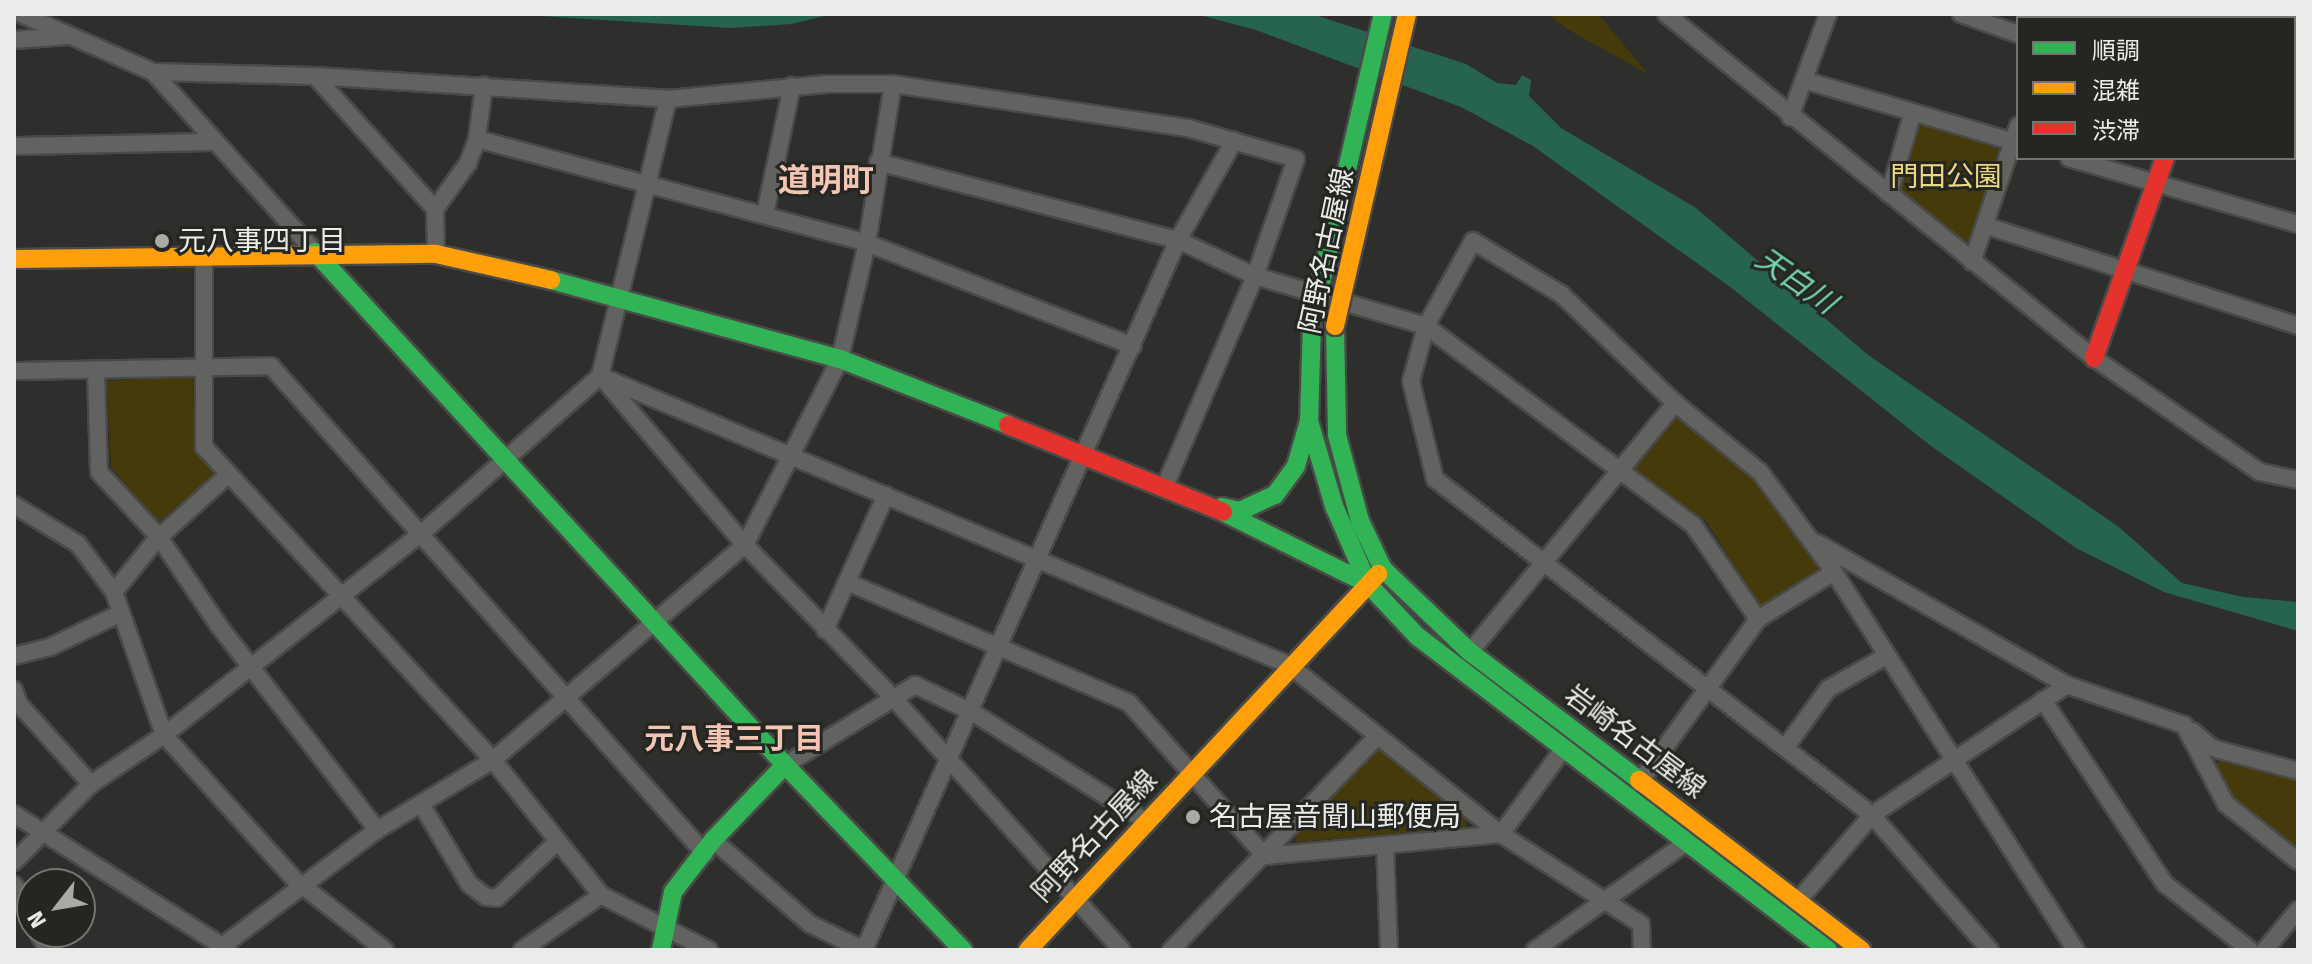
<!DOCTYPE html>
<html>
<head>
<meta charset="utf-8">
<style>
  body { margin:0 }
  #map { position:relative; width:2312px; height:964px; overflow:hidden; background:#2e2f2d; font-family:"Fira Sans","Noto Sans JP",sans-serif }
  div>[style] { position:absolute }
  .green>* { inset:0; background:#443a0a }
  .water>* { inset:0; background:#266450 }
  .roads { filter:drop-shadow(2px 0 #494a48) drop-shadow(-2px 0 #494a48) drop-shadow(0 2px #494a48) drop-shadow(0 -2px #494a48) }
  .street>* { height:16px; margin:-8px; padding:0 8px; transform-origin:8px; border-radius:8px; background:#626361 }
  .fast>* { height:18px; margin:-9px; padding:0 9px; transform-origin:9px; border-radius:9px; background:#30b455 }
  .slow>* { height:18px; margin:-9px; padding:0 9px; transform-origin:9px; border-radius:9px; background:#ff9f0a }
  .jam>* { height:18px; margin:-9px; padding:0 9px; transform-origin:9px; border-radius:9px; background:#e5322d }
  .bridges { filter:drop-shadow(2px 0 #494a48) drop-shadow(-2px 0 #494a48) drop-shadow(0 2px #494a48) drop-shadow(0 -2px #494a48) }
  .fast-bridge>* { height:18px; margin:-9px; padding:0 9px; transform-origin:9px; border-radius:9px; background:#30b455 }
  .slow-bridge>* { height:18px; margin:-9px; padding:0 9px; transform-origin:9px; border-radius:9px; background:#ff9f0a }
  .dots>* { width:22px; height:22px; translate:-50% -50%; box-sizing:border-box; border:4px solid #242622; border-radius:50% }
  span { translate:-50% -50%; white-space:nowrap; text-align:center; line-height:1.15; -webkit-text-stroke:6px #242622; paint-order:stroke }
  .park-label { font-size:28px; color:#edd783 }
  .poi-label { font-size:28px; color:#eaece9 }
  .left { translate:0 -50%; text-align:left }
  .street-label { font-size:28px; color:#eaece9 }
  .water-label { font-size:30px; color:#74d6b3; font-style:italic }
  .neighbourhood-label { font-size:30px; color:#f5c5b4; font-weight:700 }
  .quarter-label { font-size:32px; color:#f5c5b4; font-weight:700 }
  .frame { position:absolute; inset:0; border:16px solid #eaece9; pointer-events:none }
  .legend { position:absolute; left:2016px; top:16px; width:280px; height:144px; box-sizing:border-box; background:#242622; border:2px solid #737572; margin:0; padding:10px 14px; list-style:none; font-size:24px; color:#eaece9 }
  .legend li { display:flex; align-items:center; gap:16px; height:40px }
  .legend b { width:40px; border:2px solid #737572 }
  .north { position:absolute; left:16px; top:868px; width:80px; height:80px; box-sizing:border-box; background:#242622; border:2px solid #737572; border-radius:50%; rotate:239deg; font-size:22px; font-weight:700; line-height:32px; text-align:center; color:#eaece9 }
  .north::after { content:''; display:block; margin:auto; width:28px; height:36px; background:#a8aaa7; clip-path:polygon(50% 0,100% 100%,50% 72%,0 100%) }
</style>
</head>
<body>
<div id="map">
  <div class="green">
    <i style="clip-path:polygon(1548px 14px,1598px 14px,1648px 74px,1567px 29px)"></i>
    <i style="clip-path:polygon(1915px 120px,2000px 144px,1971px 246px,1963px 249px,1895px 192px)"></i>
    <i style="clip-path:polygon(193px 374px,195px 449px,214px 474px,158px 523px,111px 467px,106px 381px)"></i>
    <i style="clip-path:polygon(1676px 415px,1754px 478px,1816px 561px,1817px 571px,1760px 606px,1706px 521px,1631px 468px)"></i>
    <i style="clip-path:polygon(1375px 748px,1382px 748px,1468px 817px,1465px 827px,1297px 842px,1293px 833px)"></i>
    <i style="clip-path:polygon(2223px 757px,2298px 775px,2298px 850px,2236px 801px,2215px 766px)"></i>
  </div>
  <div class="water">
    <i style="clip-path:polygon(509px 14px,832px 14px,792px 24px,729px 28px)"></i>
    <i style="clip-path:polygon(1196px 14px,1312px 14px,1466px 64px,1497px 83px,1516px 85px,1522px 75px,1531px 80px,1529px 96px,1561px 128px,1696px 208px,1868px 355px,2119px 527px,2182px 583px,2243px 597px,2298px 602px,2298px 631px,2164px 592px,2076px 548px,1931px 446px,1729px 286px,1533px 146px,1461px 107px,1256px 30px)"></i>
  </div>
  <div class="roads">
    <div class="street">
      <i style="left:21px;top:14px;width:144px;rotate:23.7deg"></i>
      <i style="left:153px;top:72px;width:162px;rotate:1.4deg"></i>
      <i style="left:315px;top:76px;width:354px;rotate:3.7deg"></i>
      <i style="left:668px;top:99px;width:159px;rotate:-5.4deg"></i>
      <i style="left:826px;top:84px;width:67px"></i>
      <i style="left:893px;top:84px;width:298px;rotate:8.5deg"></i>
      <i style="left:1188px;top:128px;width:112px;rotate:16deg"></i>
      <i style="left:1296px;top:159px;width:124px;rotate:109.3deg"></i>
      <i style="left:1255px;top:276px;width:228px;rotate:113.2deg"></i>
      <i style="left:1666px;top:14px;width:549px;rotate:38.79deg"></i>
      <i style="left:2094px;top:358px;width:201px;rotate:34.5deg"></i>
      <i style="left:2260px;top:472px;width:39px;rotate:12deg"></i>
      <i style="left:1961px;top:14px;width:60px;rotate:19.3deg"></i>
      <i style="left:2053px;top:18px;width:4px;rotate:-76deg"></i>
      <i style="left:14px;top:40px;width:54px;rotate:-4.2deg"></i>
      <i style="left:153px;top:72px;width:242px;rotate:48deg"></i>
      <i style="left:315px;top:76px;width:179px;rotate:47.9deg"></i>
      <i style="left:435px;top:209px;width:45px;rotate:88.7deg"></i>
      <i style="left:1807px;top:81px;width:220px;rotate:16.4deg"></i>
      <i style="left:1790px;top:117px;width:110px;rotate:-69.7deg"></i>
      <i style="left:2294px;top:126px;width:4px;rotate:14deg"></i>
      <i style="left:477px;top:139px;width:404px;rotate:14.9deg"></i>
      <i style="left:867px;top:243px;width:285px;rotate:21.2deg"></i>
      <i style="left:14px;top:146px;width:199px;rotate:-1.2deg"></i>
      <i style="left:2069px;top:158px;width:238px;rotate:16.1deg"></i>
      <i style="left:878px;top:162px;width:310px;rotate:14.6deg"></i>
      <i style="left:1178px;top:240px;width:85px;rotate:25.1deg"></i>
      <i style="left:1255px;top:276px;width:178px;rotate:16.3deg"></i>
      <i style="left:1426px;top:326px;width:334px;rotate:36.7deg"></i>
      <i style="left:1694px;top:526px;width:113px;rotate:55.5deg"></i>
      <i style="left:1889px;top:194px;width:85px;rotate:-73.7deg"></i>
      <i style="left:435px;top:209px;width:57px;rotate:-54.3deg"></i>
      <i style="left:468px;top:163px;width:26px;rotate:-69deg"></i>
      <i style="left:477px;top:139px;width:54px;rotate:-82.6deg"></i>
      <i style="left:765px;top:214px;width:131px;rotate:-78.1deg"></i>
      <i style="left:1987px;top:226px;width:327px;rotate:17.8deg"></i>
      <i style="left:204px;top:255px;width:192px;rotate:90deg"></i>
      <i style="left:204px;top:447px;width:426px;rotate:47.3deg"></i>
      <i style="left:493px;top:760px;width:173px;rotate:51.3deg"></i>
      <i style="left:601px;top:895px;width:121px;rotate:27deg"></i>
      <i style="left:1972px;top:262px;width:144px;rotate:-71.3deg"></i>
      <i style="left:14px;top:371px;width:257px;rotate:-1.1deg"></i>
      <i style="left:271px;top:366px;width:653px;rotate:48.35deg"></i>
      <i style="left:96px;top:371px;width:101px;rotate:88.3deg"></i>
      <i style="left:99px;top:472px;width:88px;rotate:47.3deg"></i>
      <i style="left:159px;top:537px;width:107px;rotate:56deg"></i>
      <i style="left:219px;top:626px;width:258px;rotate:52.2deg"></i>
      <i style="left:600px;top:376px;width:747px;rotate:22.76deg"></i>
      <i style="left:1289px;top:665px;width:271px;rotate:38.6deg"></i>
      <i style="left:1501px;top:834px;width:107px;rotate:-53.8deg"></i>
      <i style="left:604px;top:380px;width:217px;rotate:49.5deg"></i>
      <i style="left:745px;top:545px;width:217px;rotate:45.9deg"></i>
      <i style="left:896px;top:701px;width:336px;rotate:47.8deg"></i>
      <i style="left:14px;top:505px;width:75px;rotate:31.4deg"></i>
      <i style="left:78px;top:544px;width:60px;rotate:53.1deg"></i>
      <i style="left:114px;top:592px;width:151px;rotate:70.7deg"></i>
      <i style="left:164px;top:735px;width:195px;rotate:47.9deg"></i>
      <i style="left:295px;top:880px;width:114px;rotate:37.9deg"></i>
      <i style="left:1817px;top:543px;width:288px;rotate:29.6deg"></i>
      <i style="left:2067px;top:685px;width:124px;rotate:18.9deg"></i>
      <i style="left:2184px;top:725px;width:89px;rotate:62deg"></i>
      <i style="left:2226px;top:804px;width:92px;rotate:38.4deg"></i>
      <i style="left:847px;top:582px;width:307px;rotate:23.2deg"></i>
      <i style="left:1129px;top:703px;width:205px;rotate:48.4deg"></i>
      <i style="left:1265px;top:856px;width:237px;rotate:-5.3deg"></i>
      <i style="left:1501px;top:834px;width:166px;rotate:32.7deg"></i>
      <i style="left:1641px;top:924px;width:26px;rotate:88deg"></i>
      <i style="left:114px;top:592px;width:67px;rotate:-51.1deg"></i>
      <i style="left:156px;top:540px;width:97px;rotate:-42.1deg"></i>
      <i style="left:825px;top:630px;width:148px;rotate:-65.7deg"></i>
      <i style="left:1470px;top:652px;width:323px;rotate:-50.5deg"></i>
      <i style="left:14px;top:656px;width:37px;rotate:-14deg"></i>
      <i style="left:50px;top:647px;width:76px;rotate:-25.6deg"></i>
      <i style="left:14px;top:690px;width:15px;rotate:70deg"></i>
      <i style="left:19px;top:704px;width:108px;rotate:48deg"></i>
      <i style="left:2043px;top:700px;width:221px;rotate:56.5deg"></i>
      <i style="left:2165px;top:884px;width:108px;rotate:37.8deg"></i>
      <i style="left:2192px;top:731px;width:26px;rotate:40deg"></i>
      <i style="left:2212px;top:748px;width:89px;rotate:15deg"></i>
      <i style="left:1785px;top:748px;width:73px;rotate:-53.9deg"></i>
      <i style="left:1828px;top:689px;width:67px;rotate:-29.6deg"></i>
      <i style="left:785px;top:765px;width:153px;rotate:-31.6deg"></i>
      <i style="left:915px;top:685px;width:63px;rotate:25.3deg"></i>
      <i style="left:972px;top:712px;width:205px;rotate:32.1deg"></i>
      <i style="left:1639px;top:783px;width:203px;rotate:-54deg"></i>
      <i style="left:1758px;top:619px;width:89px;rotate:-31.7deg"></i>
      <i style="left:421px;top:804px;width:93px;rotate:59deg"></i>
      <i style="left:469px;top:884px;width:21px;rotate:37deg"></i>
      <i style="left:486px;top:897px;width:11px;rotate:5deg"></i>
      <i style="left:497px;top:898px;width:79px;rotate:-43deg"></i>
      <i style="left:14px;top:814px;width:254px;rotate:32.4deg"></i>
      <i style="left:713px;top:840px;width:128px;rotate:40.9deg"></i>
      <i style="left:810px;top:924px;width:60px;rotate:25.7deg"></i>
      <i style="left:1385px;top:845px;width:105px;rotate:87.8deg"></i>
      <i style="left:14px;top:862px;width:110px;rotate:-45.4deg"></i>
      <i style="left:91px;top:784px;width:88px;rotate:-33.9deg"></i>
      <i style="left:164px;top:735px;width:329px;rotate:-38.1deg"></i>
      <i style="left:423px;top:532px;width:236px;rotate:-41.4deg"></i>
      <i style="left:600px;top:376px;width:285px;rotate:-76.2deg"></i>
      <i style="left:14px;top:885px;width:38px;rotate:61deg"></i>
      <i style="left:1798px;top:901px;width:113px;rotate:-49.3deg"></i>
      <i style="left:1872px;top:815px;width:234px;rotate:-33.7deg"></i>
      <i style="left:38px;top:932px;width:20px;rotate:63deg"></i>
      <i style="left:217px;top:950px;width:200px;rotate:-36.9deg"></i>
      <i style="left:377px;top:830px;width:135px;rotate:-31.1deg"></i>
      <i style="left:493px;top:760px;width:331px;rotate:-40.5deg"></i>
      <i style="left:745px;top:545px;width:209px;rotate:-62.9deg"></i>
      <i style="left:840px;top:359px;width:119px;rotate:-76.9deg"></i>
      <i style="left:867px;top:243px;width:161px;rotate:-80.7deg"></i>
      <i style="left:522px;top:950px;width:96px;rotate:-34.8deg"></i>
      <i style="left:864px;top:950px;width:776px;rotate:-66.14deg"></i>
      <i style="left:1178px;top:240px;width:114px;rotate:-60.5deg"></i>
      <i style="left:1171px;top:950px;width:295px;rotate:-46deg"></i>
      <i style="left:1535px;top:950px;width:186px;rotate:-35.4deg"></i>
      <i style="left:1990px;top:950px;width:179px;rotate:-131.2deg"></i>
      <i style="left:1872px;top:815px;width:551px;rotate:-142.44deg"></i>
      <i style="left:1435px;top:479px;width:101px;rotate:-103.8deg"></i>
      <i style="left:1411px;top:381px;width:57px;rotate:-74.7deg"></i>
      <i style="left:1426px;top:326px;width:97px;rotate:-61.1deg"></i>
      <i style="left:1473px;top:241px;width:103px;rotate:31.1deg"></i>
      <i style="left:1561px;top:294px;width:158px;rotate:43.7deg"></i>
      <i style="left:1675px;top:403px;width:109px;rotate:39.1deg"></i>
      <i style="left:1760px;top:472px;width:124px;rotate:53.5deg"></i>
      <i style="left:1834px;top:572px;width:449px;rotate:57.4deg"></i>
      <i style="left:2265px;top:950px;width:52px;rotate:-50.5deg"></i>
    </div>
    <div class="fast">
      <i style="left:315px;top:252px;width:696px;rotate:47.5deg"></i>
      <i style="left:785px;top:765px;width:257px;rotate:46.1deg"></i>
      <i style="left:551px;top:280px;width:300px;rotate:15.3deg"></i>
      <i style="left:840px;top:359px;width:180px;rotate:21.4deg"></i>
      <i style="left:1312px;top:321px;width:100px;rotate:91.7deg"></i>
      <i style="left:1309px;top:421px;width:89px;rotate:73.6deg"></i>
      <i style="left:1334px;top:506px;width:85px;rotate:66.4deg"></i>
      <i style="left:1335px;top:326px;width:109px;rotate:88.9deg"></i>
      <i style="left:1337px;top:435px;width:89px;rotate:75deg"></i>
      <i style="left:1360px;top:521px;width:53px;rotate:64.4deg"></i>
      <i style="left:1383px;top:569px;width:120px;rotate:43.7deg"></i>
      <i style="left:1470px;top:652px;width:212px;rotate:37.1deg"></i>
      <i style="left:1222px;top:507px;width:18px;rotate:13deg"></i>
      <i style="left:1240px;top:511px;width:38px;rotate:-25deg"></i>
      <i style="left:1275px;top:495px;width:36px;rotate:-54deg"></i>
      <i style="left:1296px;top:466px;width:47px;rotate:-73.9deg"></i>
      <i style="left:1223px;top:512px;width:162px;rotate:26.4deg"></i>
      <i style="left:1368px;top:584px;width:71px;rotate:46.7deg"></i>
      <i style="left:1417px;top:636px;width:517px;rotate:37.38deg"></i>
      <i style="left:661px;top:950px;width:59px;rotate:-78.3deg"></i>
      <i style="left:673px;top:892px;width:66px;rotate:-52.4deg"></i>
      <i style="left:713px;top:840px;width:104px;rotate:-46.2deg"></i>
    </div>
    <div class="slow">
      <i style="left:2213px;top:18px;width:4px;rotate:-76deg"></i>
      <i style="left:14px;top:259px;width:422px;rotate:-0.7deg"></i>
      <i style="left:436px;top:254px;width:118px;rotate:12.7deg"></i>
      <i style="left:1639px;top:780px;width:280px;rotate:37.4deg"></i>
      <i style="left:1028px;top:950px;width:514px;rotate:-47.05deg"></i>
    </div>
    <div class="jam">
      <i style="left:2094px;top:358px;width:212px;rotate:-70.5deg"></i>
      <i style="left:1008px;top:425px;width:232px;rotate:22deg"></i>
    </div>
  </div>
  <div class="bridges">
    <div class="fast-bridge">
      <i style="left:1312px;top:321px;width:315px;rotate:-77deg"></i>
    </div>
    <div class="slow-bridge">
      <i style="left:1335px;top:326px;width:320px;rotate:-77deg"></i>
    </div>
  </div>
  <div class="dots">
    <i style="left:162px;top:241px;background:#a8aaa7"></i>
    <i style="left:1193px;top:817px;background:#a8aaa7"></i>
  </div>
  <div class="park-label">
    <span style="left:1946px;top:177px">門田公園</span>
  </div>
  <div class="poi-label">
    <span class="left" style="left:178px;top:241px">元八事四丁目</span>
    <span class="left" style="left:1209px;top:817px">名古屋音聞山郵便局</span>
  </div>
  <div class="street-label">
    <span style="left:1327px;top:251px;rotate:-78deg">阿野名古屋線</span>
    <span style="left:1635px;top:742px;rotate:37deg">岩崎名古屋線</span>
    <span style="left:1095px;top:836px;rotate:-47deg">阿野名古屋線</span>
  </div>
  <div class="water-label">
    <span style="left:1796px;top:281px;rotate:35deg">天白川</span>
  </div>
  <div class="neighbourhood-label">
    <span style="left:734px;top:739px">元八事三丁目</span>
  </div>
  <div class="quarter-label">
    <span style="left:826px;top:180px">道明町</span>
  </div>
  <div class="frame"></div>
  <ul class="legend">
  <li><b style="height:10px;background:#30b455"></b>順調</li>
  <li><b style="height:10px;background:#ff9f0a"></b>混雑</li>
  <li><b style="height:10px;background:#e5322d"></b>渋滞</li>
  </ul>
  <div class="north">N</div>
</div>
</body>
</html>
